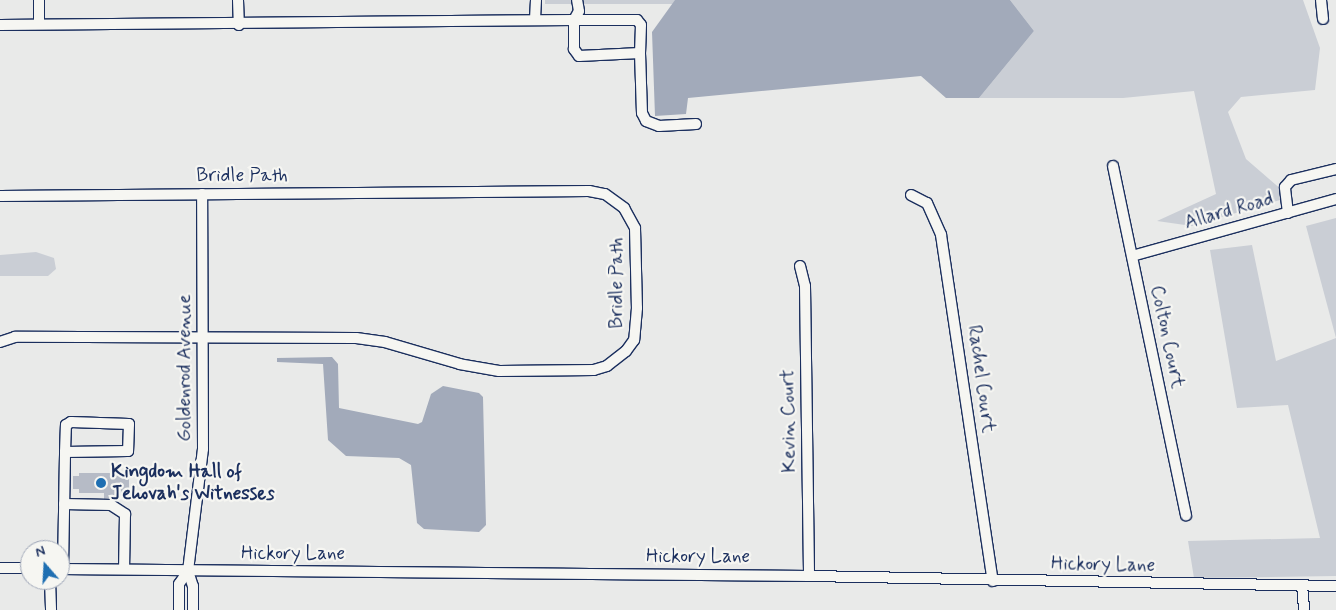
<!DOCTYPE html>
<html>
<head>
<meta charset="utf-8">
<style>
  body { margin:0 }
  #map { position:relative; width:1336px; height:610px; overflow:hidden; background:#e9eae9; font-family:Mynerve,sans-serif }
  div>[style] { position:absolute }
  .green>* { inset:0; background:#caced5; transform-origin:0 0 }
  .water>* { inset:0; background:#a2aaba }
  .building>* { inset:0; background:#b6bbc6 }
  .roads { filter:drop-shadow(1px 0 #1b2f5e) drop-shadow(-1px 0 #1b2f5e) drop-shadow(0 1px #1b2f5e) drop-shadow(0 -1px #1b2f5e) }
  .minor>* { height:10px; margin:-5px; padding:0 5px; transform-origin:5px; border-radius:5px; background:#f6f6f2 }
  .dots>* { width:14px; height:14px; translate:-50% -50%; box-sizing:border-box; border:2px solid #f6f6f2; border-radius:50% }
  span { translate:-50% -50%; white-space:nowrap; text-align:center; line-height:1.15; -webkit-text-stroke:4.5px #f6f6f2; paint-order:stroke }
  .street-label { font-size:19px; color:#1b2f5e }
  .poi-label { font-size:19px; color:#1b2f5e; font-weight:700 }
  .left { translate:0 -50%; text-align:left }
  .north { position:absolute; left:20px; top:540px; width:50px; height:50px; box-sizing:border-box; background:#f6f6f2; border:1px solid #9ea6b7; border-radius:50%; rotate:341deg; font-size:14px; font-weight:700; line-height:20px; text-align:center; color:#1b2f5e }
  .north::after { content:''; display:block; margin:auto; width:18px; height:22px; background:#1f6fb2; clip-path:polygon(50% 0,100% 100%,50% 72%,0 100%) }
</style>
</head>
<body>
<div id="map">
  <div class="green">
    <i style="left:545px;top:0;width:130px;height:4px"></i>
    <i style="clip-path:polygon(1010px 0,1303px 0,1320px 48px,1315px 90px,1241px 97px,1228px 112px,1246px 159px,1290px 197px,1192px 226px,1157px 221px,1216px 194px,1194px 91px,1123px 98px,979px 98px,1034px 31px)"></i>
    <i style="clip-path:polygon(1336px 218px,1336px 338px,1306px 226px)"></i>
    <i style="clip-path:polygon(1252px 245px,1276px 361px,1336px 338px,1336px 576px,1194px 578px,1188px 541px,1320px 538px,1288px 405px,1237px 408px,1210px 250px)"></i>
    <i style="clip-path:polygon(36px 252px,54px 258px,56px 269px,48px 276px,0 276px,0 255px)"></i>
  </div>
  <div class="water">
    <i style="clip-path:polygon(675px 0,1010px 0,1034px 31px,979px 98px,946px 98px,921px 76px,688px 98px,686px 114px,655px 116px,652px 32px)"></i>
    <i style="clip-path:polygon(332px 357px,338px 364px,339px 408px,418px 424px,422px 422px,431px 394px,443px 386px,479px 393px,483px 397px,486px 525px,479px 532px,424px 529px,417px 523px,411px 465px,399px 458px,346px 456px,328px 440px,323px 364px,277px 362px,277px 358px)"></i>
  </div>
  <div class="building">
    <i style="clip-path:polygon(79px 473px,129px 473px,129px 494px,104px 500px,104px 493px,79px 493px,79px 489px,73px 489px,73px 476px,79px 476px)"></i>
  </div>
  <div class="roads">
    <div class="minor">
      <i style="left:238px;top:0;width:25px;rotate:88deg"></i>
      <i style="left:1321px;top:0;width:19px;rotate:84deg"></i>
      <i style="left:535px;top:19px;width:19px;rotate:-87deg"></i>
      <i style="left:574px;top:20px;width:63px"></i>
      <i style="left:637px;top:20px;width:6px;rotate:51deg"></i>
      <i style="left:641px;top:25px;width:28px;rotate:92deg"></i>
      <i style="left:640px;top:53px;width:61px;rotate:177.2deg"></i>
      <i style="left:579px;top:56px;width:9px;rotate:-126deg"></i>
      <i style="left:574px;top:49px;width:29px;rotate:-90deg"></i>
      <i style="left:39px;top:24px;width:24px;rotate:-90deg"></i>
      <i style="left:0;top:25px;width:574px;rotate:-0.5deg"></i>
      <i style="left:574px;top:20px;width:10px;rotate:-61deg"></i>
      <i style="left:579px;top:11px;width:11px;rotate:-100deg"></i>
      <i style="left:640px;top:53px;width:60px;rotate:88.1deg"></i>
      <i style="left:642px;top:113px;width:9px;rotate:63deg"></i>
      <i style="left:646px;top:121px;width:14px;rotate:21deg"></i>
      <i style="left:659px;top:126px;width:37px;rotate:-3deg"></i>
      <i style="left:1113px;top:166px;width:357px;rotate:78.2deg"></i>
      <i style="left:911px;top:195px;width:18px;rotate:27deg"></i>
      <i style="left:927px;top:203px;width:35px;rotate:66deg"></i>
      <i style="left:941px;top:235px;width:350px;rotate:81.5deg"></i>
      <i style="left:0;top:196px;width:589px;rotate:-0.49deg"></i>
      <i style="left:589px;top:191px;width:16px;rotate:11deg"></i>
      <i style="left:605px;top:194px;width:24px;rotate:36deg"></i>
      <i style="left:624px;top:208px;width:23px;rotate:61deg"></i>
      <i style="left:635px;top:228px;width:80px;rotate:88.6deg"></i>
      <i style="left:637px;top:308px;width:32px;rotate:95deg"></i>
      <i style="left:634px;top:340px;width:14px;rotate:126deg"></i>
      <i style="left:626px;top:351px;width:24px;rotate:142deg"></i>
      <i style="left:607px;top:366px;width:14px;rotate:163deg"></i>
      <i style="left:594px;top:370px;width:95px;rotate:179.4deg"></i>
      <i style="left:499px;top:371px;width:40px;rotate:-170deg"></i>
      <i style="left:460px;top:364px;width:78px;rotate:-163.7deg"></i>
      <i style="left:385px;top:342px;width:29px;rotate:-172deg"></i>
      <i style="left:356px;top:338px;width:341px;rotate:-179.8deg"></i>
      <i style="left:15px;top:337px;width:16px;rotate:162deg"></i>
      <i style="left:1288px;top:213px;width:26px;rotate:-97deg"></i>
      <i style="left:1285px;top:187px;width:9px;rotate:-49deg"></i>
      <i style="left:1291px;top:180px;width:46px;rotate:-13.7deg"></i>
      <i style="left:1132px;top:256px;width:212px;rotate:-15.6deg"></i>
      <i style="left:800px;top:266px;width:21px;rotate:76deg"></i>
      <i style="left:805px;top:286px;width:290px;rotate:89.2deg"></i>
      <i style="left:64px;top:504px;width:47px;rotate:1.2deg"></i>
      <i style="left:111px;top:505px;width:17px;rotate:33deg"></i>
      <i style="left:125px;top:514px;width:55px;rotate:91deg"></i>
      <i style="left:0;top:568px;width:30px"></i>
      <i style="left:60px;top:569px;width:749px;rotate:0.54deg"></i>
      <i style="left:809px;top:576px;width:527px;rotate:1.09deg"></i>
      <i style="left:63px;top:569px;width:117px;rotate:-89deg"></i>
      <i style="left:65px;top:452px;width:27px;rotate:-88deg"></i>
      <i style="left:66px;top:425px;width:6px;rotate:-31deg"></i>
      <i style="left:71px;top:422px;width:58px;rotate:2deg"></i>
      <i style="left:129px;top:424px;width:27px;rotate:92deg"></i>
      <i style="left:128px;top:451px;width:63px;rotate:179.1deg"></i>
      <i style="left:188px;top:571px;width:16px;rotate:72deg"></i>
      <i style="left:193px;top:586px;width:24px;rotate:90deg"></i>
      <i style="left:50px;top:580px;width:30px;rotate:88deg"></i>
      <i style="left:1302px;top:585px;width:25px;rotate:85deg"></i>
      <i style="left:179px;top:610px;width:26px;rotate:-90deg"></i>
      <i style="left:179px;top:584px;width:16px;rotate:-55deg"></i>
      <i style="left:188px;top:571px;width:123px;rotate:-83deg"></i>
      <i style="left:203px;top:449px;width:255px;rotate:-90.2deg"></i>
    </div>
  </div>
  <div class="dots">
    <i style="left:101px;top:483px;background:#1f6fb2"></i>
  </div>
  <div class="street-label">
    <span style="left:242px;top:176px">Bridle Path</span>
    <span style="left:1229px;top:211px;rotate:-16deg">Allard Road</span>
    <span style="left:617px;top:283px;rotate:-90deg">Bridle Path</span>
    <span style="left:1167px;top:337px;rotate:78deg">Colton Court</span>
    <span style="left:185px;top:368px;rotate:-90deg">Goldenrod Avenue</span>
    <span style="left:981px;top:379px;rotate:82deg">Rachel Court</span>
    <span style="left:789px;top:421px;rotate:-91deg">Kevin Court</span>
    <span style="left:293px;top:554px">Hickory Lane</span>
    <span style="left:698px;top:557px">Hickory Lane</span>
    <span style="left:1103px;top:565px;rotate:1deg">Hickory Lane</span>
  </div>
  <div class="poi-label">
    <span class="left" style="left:111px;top:483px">Kingdom Hall of<br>Jehovah's Witnesses</span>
  </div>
  <div class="north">N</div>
</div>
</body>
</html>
